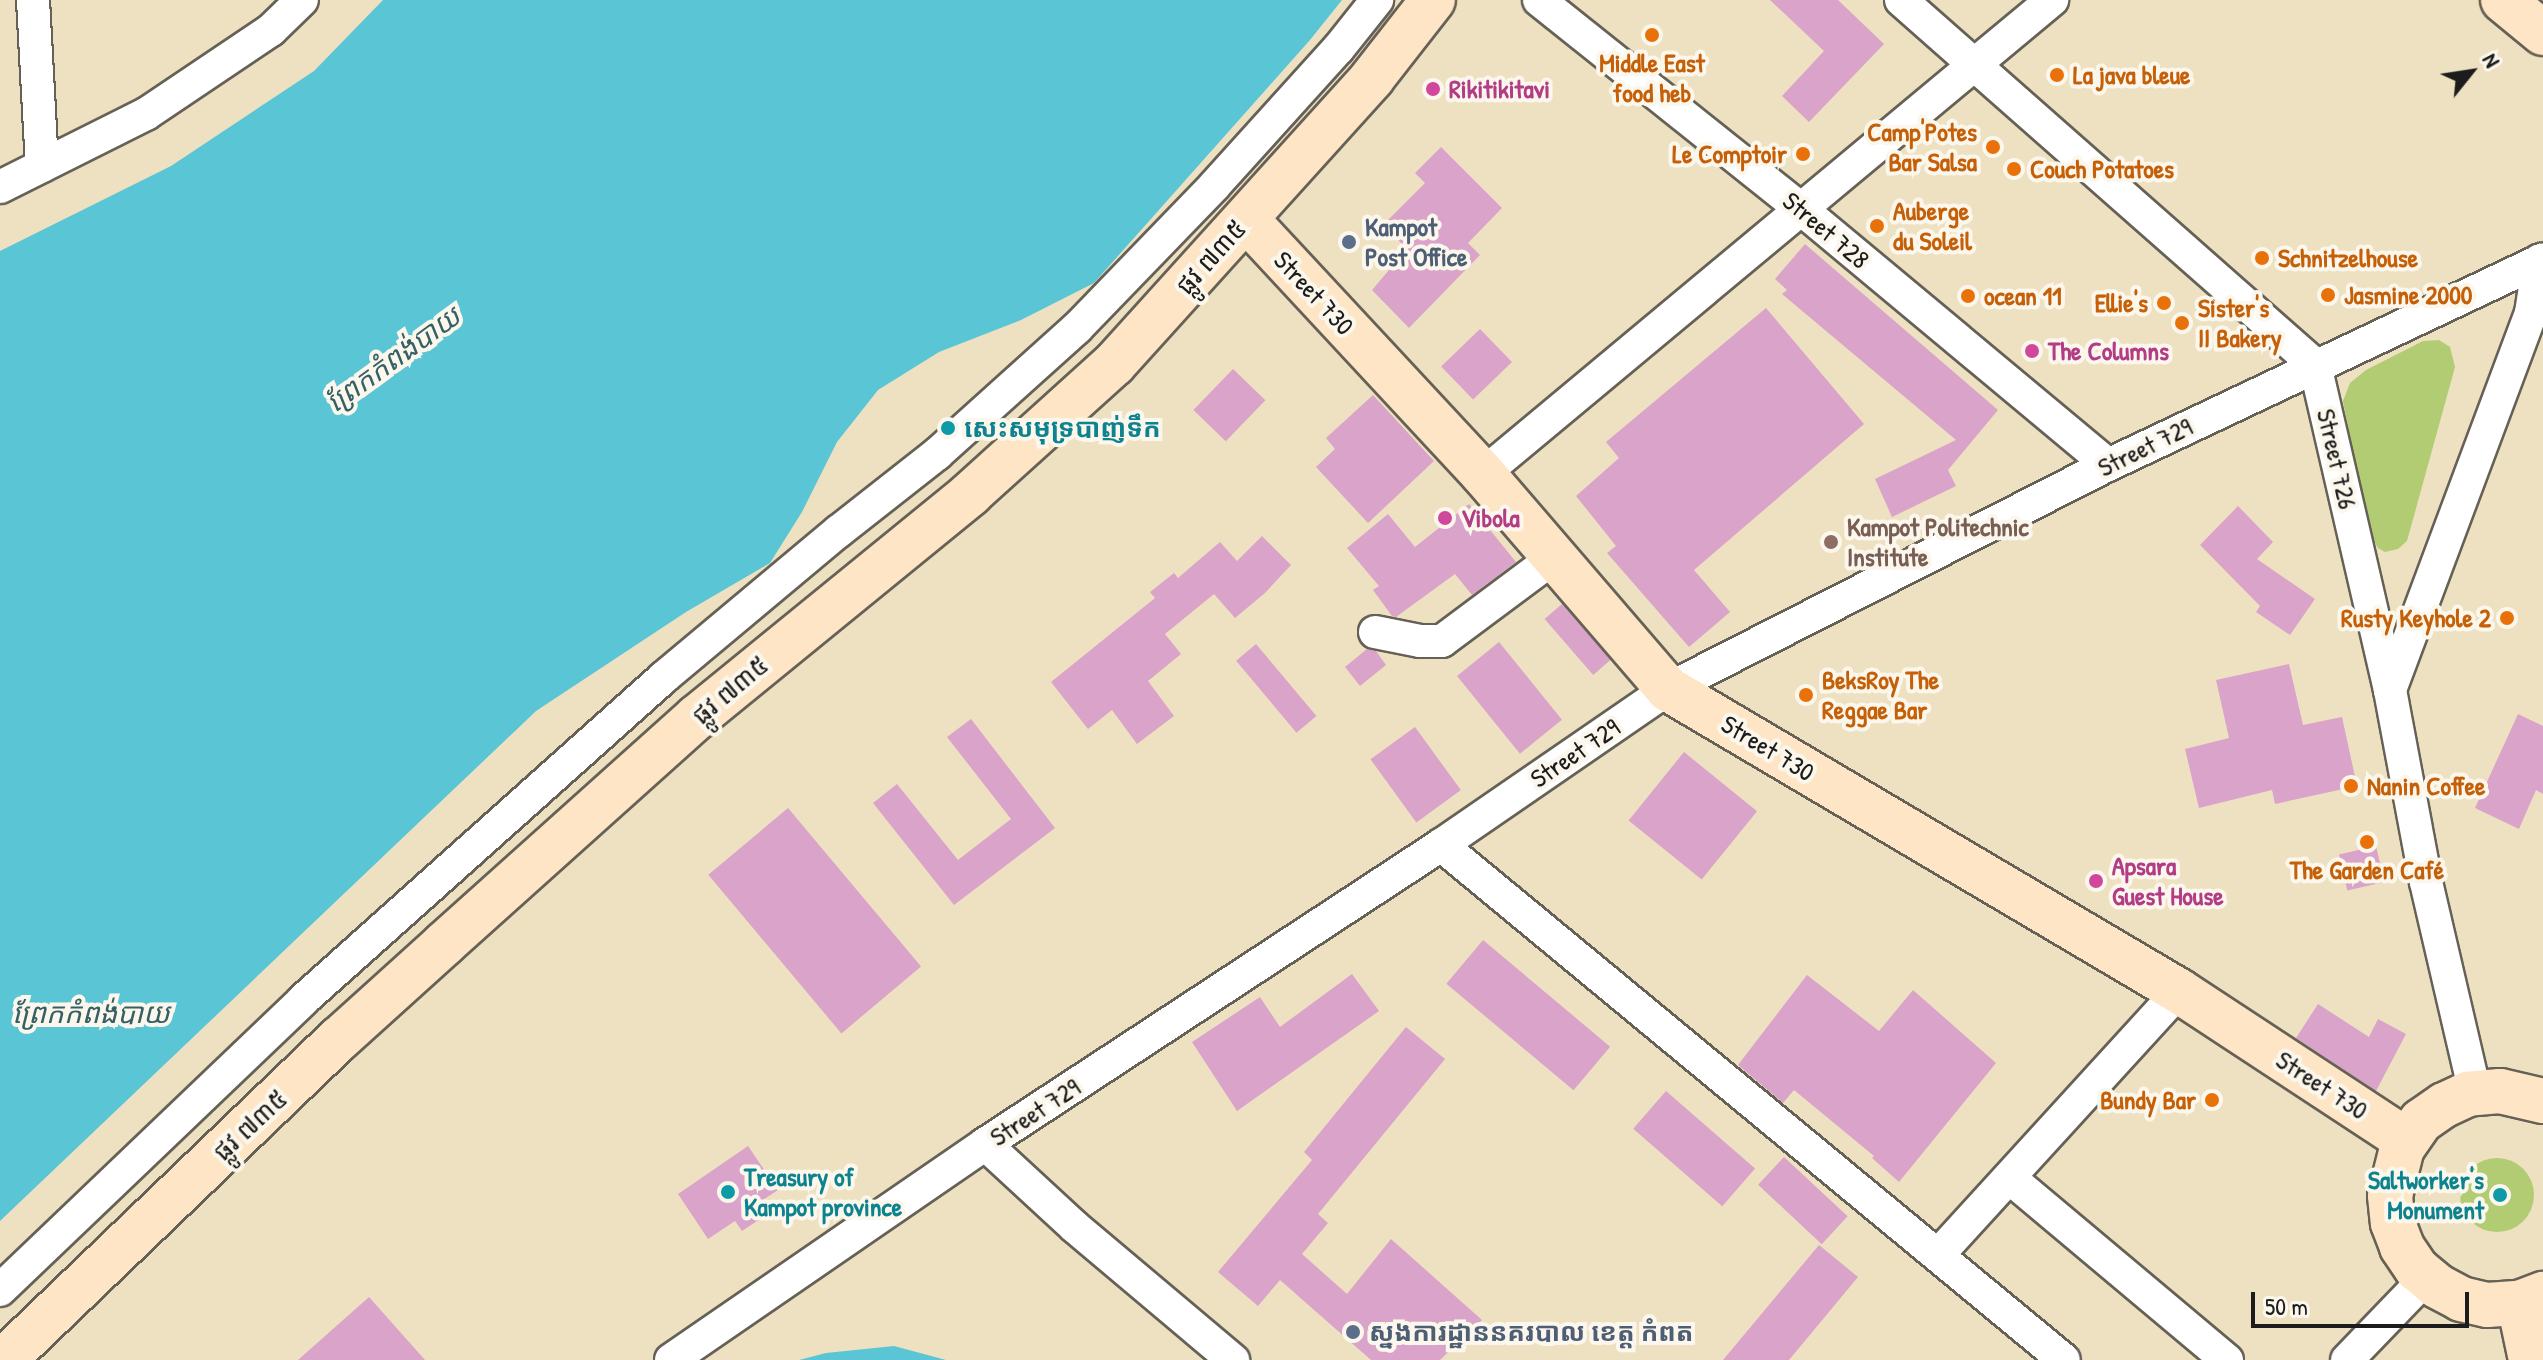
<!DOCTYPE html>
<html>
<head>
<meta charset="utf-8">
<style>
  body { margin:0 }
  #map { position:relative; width:2543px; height:1360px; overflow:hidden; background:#eee1c1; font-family:"Patrick Hand","Noto Sans Khmer",sans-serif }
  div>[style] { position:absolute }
  .green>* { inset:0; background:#b1cc72 }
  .round { border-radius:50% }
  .water>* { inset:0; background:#5ac5d5 }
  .building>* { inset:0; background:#daa3c9; transform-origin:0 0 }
  .roads { filter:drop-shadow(2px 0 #666156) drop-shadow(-2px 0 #666156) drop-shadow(0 2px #666156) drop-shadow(0 -2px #666156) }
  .street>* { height:32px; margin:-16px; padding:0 16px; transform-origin:16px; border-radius:16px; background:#fff }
  .secondary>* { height:44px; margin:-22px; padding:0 22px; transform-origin:22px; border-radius:22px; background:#fde5c5 }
  .dots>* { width:22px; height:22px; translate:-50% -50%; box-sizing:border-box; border:4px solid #fbf7ec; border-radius:50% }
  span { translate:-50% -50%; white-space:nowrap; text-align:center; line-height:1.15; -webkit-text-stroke:8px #fbf7ec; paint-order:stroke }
  .food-label { font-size:26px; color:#c56008; font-weight:700 }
  .left { translate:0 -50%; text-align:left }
  .right { translate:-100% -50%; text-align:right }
  .hotel-label { font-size:26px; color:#b23c85; font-weight:700 }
  .service-label { font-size:26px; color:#4e5e75; font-weight:700 }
  .street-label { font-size:26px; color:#1c1c1c }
  .culture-label { font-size:26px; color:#0d838f; font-weight:700 }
  .education-label { font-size:26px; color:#785e54; font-weight:700 }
  .water-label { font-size:28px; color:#356066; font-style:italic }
  .north { position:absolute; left:2431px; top:32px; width:80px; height:80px; -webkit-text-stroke:6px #fbf7ec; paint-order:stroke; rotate:60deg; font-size:22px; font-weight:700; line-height:32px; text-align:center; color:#1c1c1c }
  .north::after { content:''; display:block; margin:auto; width:28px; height:36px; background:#1c1c1c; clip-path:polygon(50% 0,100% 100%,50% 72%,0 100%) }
  .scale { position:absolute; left:2251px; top:1292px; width:218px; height:36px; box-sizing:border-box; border:4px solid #1c1c1c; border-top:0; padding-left:10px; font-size:24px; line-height:28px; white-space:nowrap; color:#1c1c1c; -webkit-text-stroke:6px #fbf7ec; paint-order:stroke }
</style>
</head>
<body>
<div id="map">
  <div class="green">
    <i style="clip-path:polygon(2439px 340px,2450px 347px,2455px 367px,2407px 541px,2398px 549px,2385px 552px,2378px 548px,2369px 533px,2343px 401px,2350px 383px,2366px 370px,2423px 341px)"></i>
    <i class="round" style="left:2460px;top:1158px;width:74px;height:74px"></i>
  </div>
  <div class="water">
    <i style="clip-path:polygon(383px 0,1342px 0,1310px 40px,1094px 283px,1021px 320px,939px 352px,878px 390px,837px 442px,802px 512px,770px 563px,686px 612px,536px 711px,0 1221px,0 251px,171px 166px,314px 71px)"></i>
    <i style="clip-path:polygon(894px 1346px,946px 1360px,799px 1360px,826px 1353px)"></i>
  </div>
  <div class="building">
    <i style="clip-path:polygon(1770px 0,1838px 0,1884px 44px,1809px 122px,1782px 96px,1824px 51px)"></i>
    <i style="clip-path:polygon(1441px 147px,1502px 208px,1468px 243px,1480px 255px,1409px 328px,1372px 290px,1407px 249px,1383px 225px,1425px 183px,1415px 173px)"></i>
    <i style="clip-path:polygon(1805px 244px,1998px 410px,1948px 470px,1956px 486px,1892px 517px,1875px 479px,1956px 440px,1782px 294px,1787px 290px,1775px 279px)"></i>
    <i style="clip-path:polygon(1766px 308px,1864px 424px,1694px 570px,1730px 612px,1689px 647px,1607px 553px,1616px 546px,1576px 496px,1619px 458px,1606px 442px)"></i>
    <i style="left:1480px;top:329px;width:46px;height:54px;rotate:46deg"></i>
    <i style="left:1233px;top:369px;width:45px;height:57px;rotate:44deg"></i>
    <i style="clip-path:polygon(1373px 395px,1434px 461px,1368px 523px,1316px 467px,1335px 449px,1326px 438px)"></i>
    <i style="clip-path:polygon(1469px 504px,1516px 562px,1472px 595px,1455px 574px,1396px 617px,1392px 616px,1373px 590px,1379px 586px,1347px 548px,1388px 514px,1415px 547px)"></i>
    <i style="clip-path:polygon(2238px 506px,2273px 542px,2257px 559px,2315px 599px,2290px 635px,2256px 612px,2260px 606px,2200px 545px)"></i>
    <i style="clip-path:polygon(1262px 536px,1291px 565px,1265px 593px,1235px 618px,1214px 594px,1165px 634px,1181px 654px,1148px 681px,1174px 716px,1137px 744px,1112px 710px,1088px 729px,1051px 682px,1155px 598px,1150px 592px,1174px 573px,1178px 578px,1220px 542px,1237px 561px)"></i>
    <i style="left:1562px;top:604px;width:74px;height:23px;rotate:49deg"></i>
    <i style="left:1499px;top:642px;width:100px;height:54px;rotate:51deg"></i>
    <i style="left:1256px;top:644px;width:94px;height:26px;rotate:50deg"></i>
    <i style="clip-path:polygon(1367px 649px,1376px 651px,1386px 665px,1360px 686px,1345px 667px)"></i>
    <i style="clip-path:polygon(2289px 664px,2303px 725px,2342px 717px,2357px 786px,2275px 804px,2272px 790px,2199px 808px,2185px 749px,2229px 738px,2216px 680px)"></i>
    <i style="clip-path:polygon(2518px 714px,2543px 726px,2543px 794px,2536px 790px,2519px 829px,2475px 808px)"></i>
    <i style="clip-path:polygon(971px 719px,1055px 828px,954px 905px,873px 803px,897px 784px,958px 860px,1011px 819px,947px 737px)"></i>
    <i style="left:1415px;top:727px;width:78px;height:55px;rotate:54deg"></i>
    <i style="left:1684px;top:752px;width:94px;height:88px;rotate:39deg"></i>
    <i style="left:788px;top:808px;width:207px;height:104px;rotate:50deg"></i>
    <i style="left:2376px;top:846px;width:37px;height:38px;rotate:77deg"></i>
    <i style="left:1483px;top:940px;width:166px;height:57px;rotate:40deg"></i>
    <i style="clip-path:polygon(1352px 974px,1379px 1011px,1237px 1111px,1192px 1042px,1260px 997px,1280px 1027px)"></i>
    <i style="clip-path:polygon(1807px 975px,1879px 1031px,1913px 990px,1996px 1063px,1899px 1182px,1872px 1158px,1874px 1156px,1794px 1090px,1783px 1103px,1738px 1065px)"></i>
    <i style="clip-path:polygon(2318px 1004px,2369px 1037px,2378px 1019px,2406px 1034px,2376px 1091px,2296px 1038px)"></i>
    <i style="clip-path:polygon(1406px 1027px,1445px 1059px,1318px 1214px,1328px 1223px,1302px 1254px,1347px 1294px,1391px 1239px,1482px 1320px,1440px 1360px,1371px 1360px,1280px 1280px,1258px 1306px,1218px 1272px,1312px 1160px,1304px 1152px)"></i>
    <i style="left:1666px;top:1091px;width:118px;height:50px;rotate:41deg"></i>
    <i style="clip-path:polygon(748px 1146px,778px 1190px,755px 1205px,763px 1217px,742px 1231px,735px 1221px,708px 1239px,678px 1194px)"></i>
    <i style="left:1784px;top:1157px;width:87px;height:38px;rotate:43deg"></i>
    <i style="clip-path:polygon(1819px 1245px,1858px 1277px,1789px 1360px,1723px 1360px)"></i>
    <i style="clip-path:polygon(369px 1297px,425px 1360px,298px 1360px)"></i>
  </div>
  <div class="roads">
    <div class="street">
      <i style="left:33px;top:0;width:166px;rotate:86.9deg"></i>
      <i style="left:1539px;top:0;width:334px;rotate:38.6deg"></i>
      <i style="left:1800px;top:208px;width:401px;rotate:39.8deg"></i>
      <i style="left:1901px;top:0;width:552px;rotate:41.4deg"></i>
      <i style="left:2315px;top:365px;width:334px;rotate:77deg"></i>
      <i style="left:2390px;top:690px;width:195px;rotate:79.4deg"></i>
      <i style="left:2426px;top:882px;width:217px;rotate:76.9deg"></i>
      <i style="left:0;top:187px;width:163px;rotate:-26.6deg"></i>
      <i style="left:146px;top:114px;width:151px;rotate:-33.9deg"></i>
      <i style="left:271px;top:30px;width:43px;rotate:-44.1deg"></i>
      <i style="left:1483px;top:474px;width:741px;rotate:-39.8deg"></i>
      <i style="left:1375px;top:632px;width:46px;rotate:11.3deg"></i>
      <i style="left:1420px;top:641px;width:22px"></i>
      <i style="left:1442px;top:641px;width:142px;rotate:-36.7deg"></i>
      <i style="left:2390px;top:690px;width:403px;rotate:-69.5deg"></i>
      <i style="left:2531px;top:313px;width:53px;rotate:-81.3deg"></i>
      <i style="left:1441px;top:845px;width:808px;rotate:39.58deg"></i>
      <i style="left:985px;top:1144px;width:122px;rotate:42.7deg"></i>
      <i style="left:1075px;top:1227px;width:207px;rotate:40.1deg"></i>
      <i style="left:2011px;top:1179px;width:282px;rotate:40deg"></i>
      <i style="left:1938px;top:1255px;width:357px;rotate:-47.6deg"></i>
      <i style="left:0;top:1290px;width:419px;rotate:-43.7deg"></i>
      <i style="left:303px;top:1000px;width:483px;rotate:-41.8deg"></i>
      <i style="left:663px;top:678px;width:229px;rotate:-39.9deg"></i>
      <i style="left:839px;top:531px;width:125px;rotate:-38.2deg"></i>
      <i style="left:937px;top:454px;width:188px;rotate:-42deg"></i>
      <i style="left:1077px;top:328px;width:197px;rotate:-46deg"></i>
      <i style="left:1214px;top:186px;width:185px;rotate:-47.9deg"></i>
      <i style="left:1338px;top:49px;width:63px;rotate:-51.5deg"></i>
      <i style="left:671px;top:1360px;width:381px;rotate:-34.5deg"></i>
      <i style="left:985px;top:1144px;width:545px;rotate:-33.25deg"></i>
      <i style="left:1441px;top:845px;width:275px;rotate:-34.5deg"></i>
      <i style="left:1668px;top:689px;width:494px;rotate:-27deg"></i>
      <i style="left:2108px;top:465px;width:481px;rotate:-25.3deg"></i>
      <i style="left:2347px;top:1360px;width:114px;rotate:-46.1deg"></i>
    </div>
    <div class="secondary">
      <i style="left:2503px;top:0;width:52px;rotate:39.5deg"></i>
      <i style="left:1246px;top:219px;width:348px;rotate:47.1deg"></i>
      <i style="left:1483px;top:474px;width:284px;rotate:49.3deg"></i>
      <i style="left:1668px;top:689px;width:594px;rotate:30.58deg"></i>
      <i style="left:2179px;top:991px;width:272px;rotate:33.3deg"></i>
      <i style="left:2543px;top:1101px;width:44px;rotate:-166.9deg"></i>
      <i style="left:2500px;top:1091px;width:32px;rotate:175deg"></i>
      <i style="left:2468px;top:1094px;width:26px;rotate:155deg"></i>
      <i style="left:2444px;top:1105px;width:28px;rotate:145deg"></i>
      <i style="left:2421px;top:1121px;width:33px;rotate:125deg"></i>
      <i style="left:2402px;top:1148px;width:49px;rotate:104deg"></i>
      <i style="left:2390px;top:1196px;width:27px;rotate:84deg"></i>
      <i style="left:2393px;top:1223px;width:26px;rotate:69deg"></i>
      <i style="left:2402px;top:1247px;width:27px;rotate:56deg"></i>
      <i style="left:2417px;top:1269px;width:26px;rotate:40deg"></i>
      <i style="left:2437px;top:1286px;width:27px;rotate:28deg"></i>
      <i style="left:2461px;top:1299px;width:27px;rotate:13deg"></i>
      <i style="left:2487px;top:1305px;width:32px;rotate:-4deg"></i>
      <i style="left:2519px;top:1303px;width:26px;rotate:-21deg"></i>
      <i style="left:2519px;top:1303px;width:58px;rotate:78.1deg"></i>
      <i style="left:4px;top:1360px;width:464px;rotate:-43.8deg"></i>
      <i style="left:339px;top:1039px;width:142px;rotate:-42.1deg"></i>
      <i style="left:444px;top:944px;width:340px;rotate:-41.9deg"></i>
      <i style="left:697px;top:717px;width:353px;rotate:-39.2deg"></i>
      <i style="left:970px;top:494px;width:194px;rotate:-42.1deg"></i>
      <i style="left:1114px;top:364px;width:385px;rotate:-47.9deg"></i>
      <i style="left:1372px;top:78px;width:99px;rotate:-52deg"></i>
    </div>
  </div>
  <div class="dots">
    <i style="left:1652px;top:35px;background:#e8710a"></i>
    <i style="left:2057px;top:75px;background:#e8710a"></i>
    <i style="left:1433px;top:89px;background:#d1479c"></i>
    <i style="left:1993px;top:147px;background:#e8710a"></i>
    <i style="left:1803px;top:154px;background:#e8710a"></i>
    <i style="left:2014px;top:169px;background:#e8710a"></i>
    <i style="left:1877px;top:226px;background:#e8710a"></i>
    <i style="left:1349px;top:242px;background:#5c6f8a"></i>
    <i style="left:2262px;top:258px;background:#e8710a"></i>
    <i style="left:2328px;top:295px;background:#e8710a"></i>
    <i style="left:1968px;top:296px;background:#e8710a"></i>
    <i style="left:2164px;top:303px;background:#e8710a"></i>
    <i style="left:2182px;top:323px;background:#e8710a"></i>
    <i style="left:2032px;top:351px;background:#d1479c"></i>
    <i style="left:948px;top:428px;background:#0f9aa8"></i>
    <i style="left:1445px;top:518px;background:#d1479c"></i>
    <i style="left:1831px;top:542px;background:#8d6e63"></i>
    <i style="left:2507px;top:618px;background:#e8710a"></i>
    <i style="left:1806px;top:695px;background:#e8710a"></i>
    <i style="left:2351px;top:786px;background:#e8710a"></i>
    <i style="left:2367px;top:842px;background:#e8710a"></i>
    <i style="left:2096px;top:881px;background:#d1479c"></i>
    <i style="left:2212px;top:1100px;background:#e8710a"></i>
    <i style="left:728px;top:1192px;background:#0f9aa8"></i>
    <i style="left:2500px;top:1195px;background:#0f9aa8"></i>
    <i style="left:1353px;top:1332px;background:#5c6f8a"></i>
  </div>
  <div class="food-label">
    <span style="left:1652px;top:78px">Middle East<br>food heb</span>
    <span class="left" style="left:2073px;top:75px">La java bleue</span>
    <span class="right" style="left:1977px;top:147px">Camp'Potes<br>Bar Salsa</span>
    <span class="right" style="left:1787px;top:154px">Le Comptoir</span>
    <span class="left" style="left:2030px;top:169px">Couch Potatoes</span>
    <span class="left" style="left:1893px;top:226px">Auberge<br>du Soleil</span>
    <span class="left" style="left:2278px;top:258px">Schnitzelhouse</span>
    <span class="left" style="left:2344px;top:295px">Jasmine 2000</span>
    <span class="left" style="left:1984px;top:296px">ocean 11</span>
    <span class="right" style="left:2148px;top:303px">Ellie's</span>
    <span class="left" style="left:2198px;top:323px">Sister's<br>II Bakery</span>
    <span class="right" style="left:2491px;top:618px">Rusty Keyhole 2</span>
    <span class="left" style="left:1822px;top:695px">BeksRoy The<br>Reggae Bar</span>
    <span class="left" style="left:2367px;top:786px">Nanin Coffee</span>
    <span style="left:2367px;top:870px">The Garden Café</span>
    <span class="right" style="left:2196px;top:1100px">Bundy Bar</span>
  </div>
  <div class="hotel-label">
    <span class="left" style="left:1449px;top:89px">Rikitikitavi</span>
    <span class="left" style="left:2048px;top:351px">The Columns</span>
    <span class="left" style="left:1461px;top:518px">Vibola</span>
    <span class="left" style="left:2112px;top:881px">Apsara<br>Guest House</span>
  </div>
  <div class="service-label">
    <span class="left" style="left:1365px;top:242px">Kampot<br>Post Office</span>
    <span class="left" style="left:1369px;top:1332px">ស្នងការដ្ឋាននគរបាល ខេត្ត កំពត</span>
  </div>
  <div class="street-label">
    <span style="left:1826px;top:230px;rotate:40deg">Street 728</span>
    <span style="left:1211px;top:257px;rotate:-48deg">ផ្លូវ ៧៣៥</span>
    <span style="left:1314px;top:293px;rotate:47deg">Street 730</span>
    <span style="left:2145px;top:447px;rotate:-26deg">Street 729</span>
    <span style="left:2337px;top:459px;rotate:77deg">Street 726</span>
    <span style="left:730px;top:690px;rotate:-40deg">ផ្លូវ ៧៣៥</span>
    <span style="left:1768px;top:748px;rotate:31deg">Street 730</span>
    <span style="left:1575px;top:753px;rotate:-34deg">Street 729</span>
    <span style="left:2322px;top:1085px;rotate:33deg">Street 730</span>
    <span style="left:1035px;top:1112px;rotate:-33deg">Street 729</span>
    <span style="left:250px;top:1125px;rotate:-43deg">ផ្លូវ ៧៣៥</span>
  </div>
  <div class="culture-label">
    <span class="left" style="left:964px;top:428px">សេះសមុទ្របាញ់ទឹក</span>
    <span class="left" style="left:744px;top:1192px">Treasury of<br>Kampot province</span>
    <span class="right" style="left:2484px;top:1195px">Saltworker's<br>Monument</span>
  </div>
  <div class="education-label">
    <span class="left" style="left:1847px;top:542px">Kampot Politechnic<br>Institute</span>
  </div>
  <div class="water-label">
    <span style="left:393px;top:359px;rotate:-36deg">ព្រែកកំពង់បាយ</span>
    <span style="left:91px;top:1013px">ព្រែកកំពង់បាយ</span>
  </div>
  <div class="north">N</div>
  <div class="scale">50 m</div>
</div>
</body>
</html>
